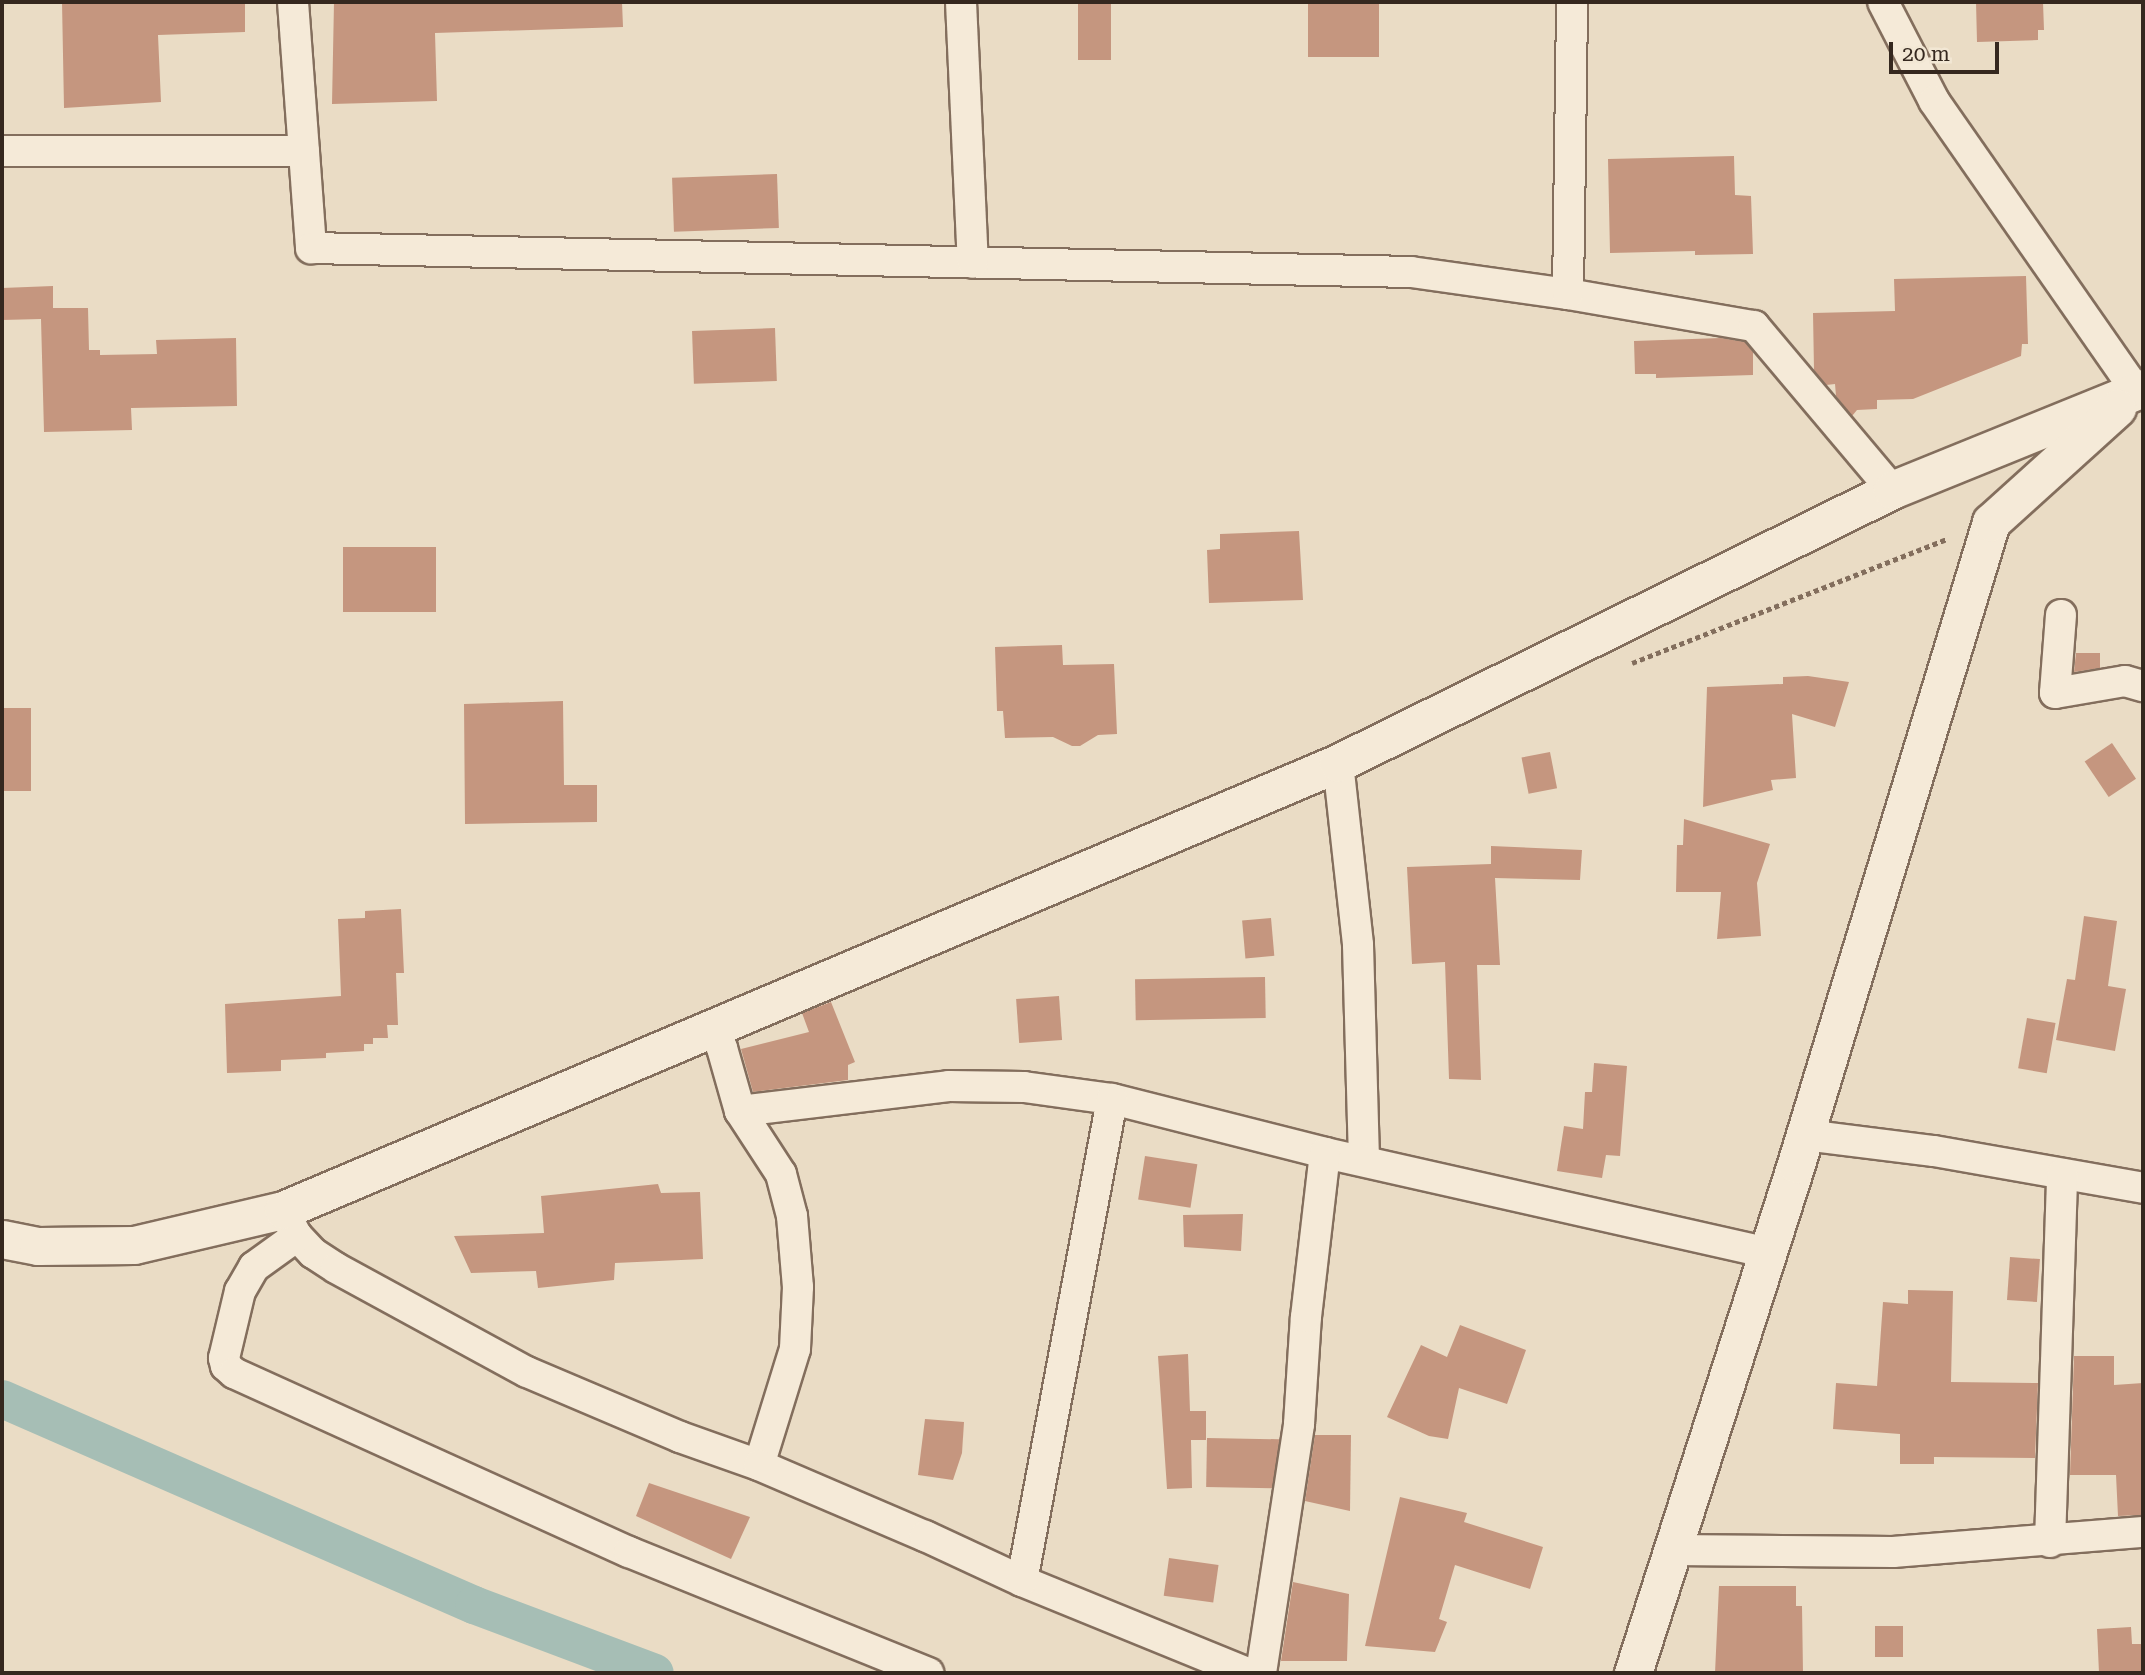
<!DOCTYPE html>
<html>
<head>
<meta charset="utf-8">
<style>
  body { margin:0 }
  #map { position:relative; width:2145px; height:1675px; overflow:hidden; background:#eadcc5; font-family:"Roboto Serif",serif }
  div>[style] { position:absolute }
  .canal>* { height:38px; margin:-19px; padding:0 19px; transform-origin:19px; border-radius:19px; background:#a6beb5 }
  .building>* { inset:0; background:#c5967f; transform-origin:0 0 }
  .path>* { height:4.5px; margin-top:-2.25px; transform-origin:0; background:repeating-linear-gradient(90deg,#836e5d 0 5px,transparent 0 8.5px) }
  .roads { filter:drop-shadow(2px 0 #836e5d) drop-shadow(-2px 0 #836e5d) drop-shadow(0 2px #836e5d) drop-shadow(0 -2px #836e5d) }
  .minor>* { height:30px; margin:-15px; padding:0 15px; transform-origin:15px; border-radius:15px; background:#f5ead8 }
  .tertiary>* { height:37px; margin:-18.5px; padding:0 18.5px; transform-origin:18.5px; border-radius:18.5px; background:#f5ead8 }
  span { translate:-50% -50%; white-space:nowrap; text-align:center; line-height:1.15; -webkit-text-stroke:7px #f2e7d4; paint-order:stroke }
  .frame { position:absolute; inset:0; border:4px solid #35281f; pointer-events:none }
  .scale { position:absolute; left:1889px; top:42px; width:110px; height:32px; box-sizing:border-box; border:4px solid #35281f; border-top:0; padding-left:9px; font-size:21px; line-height:24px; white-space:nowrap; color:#35281f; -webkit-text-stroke:5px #f2e7d4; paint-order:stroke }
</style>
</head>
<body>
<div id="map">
  <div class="canal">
    <i style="left:2px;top:1399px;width:515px;rotate:23.58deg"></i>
    <i style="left:474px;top:1605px;width:193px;rotate:20.6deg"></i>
  </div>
  <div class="building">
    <i style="clip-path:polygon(62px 2px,245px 2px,245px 32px,158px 35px,161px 102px,64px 108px)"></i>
    <i style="clip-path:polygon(334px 2px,622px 2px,623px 27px,435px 33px,437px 101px,332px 104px)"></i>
    <i style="left:1078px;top:2px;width:33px;height:58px"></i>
    <i style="left:1308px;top:2px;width:71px;height:55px"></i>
    <i style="clip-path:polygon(1976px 2px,2043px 2px,2044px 30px,2038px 30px,2038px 40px,1977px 42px)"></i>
    <i style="clip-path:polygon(1734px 156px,1735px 195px,1751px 196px,1753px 254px,1695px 255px,1695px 251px,1610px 253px,1608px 159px)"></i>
    <i style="left:777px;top:174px;width:54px;height:105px;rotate:88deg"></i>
    <i style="clip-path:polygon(2026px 276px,2028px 344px,2022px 344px,2021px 356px,1913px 399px,1877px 400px,1877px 409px,1857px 410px,1852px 416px,1836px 396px,1835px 384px,1826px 385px,1814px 370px,1813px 313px,1895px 311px,1894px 279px)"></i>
    <i style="clip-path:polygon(53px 286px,53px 308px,88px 308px,89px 350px,100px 350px,100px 355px,157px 354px,156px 340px,236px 338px,237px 406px,131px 408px,132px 430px,44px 432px,41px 319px,2px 320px,2px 288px)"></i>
    <i style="left:775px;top:328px;width:53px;height:83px;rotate:88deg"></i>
    <i style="clip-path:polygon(1721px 338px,1745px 342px,1753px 352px,1753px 375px,1656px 378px,1656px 374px,1635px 374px,1634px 341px)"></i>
    <i style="clip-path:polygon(1299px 531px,1303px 600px,1209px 603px,1207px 550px,1220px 549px,1220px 534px)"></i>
    <i style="left:436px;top:547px;width:65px;height:93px;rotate:90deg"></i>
    <i style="clip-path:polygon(1062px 645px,1063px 665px,1114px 664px,1117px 734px,1098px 735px,1080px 746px,1072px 746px,1053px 737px,1005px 738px,1003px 711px,997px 711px,995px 647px)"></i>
    <i style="clip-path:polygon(2076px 653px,2100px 653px,2100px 668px,2074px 672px)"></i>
    <i style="clip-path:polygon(1808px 676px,1849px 682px,1835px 727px,1792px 714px,1796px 778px,1771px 780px,1773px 790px,1703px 807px,1707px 687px,1783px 684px,1783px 677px)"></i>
    <i style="clip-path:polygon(563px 701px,564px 785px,597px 785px,597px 822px,465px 824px,464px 704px)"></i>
    <i style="left:2px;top:708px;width:29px;height:83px"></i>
    <i style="left:2112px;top:743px;width:43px;height:33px;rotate:56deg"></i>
    <i style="left:1550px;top:752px;width:37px;height:29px;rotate:79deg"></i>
    <i style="clip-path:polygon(1684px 819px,1770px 844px,1757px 883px,1761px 936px,1717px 939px,1721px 892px,1676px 892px,1677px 845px,1683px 845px)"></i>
    <i style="clip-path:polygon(1491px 846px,1582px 850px,1580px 880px,1495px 878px,1500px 965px,1477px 965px,1481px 1080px,1449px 1079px,1445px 962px,1412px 964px,1407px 867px,1491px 864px)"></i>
    <i style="clip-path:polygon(401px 909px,404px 973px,396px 973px,398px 1025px,387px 1025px,388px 1038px,373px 1038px,373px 1044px,364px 1044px,364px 1051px,326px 1053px,326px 1058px,281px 1060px,281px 1071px,227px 1073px,225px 1004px,341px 996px,338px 919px,365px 918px,365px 911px)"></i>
    <i style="clip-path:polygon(2084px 916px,2117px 921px,2108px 986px,2126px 989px,2115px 1051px,2056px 1040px,2067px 979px,2075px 980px)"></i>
    <i style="left:1271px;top:918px;width:38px;height:29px;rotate:85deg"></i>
    <i style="left:1265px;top:977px;width:41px;height:130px;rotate:89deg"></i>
    <i style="left:1059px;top:996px;width:44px;height:43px;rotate:86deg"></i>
    <i style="clip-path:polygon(831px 1002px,855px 1062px,848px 1065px,848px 1080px,753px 1092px,741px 1049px,809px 1032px,802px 1013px)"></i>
    <i style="left:2027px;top:1018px;width:29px;height:51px;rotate:10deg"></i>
    <i style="clip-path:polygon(1594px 1063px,1627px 1066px,1620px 1156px,1606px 1155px,1602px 1178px,1557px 1171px,1564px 1126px,1583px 1129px,1585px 1092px,1592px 1092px)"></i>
    <i style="left:1145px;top:1156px;width:53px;height:44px;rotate:9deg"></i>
    <i style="clip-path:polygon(658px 1184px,661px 1193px,700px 1192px,703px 1259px,615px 1263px,614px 1280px,538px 1288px,536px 1271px,471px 1273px,454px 1236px,544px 1233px,541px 1196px)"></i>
    <i style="clip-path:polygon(1243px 1214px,1241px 1251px,1184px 1247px,1183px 1215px)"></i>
    <i style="left:2010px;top:1257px;width:30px;height:43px;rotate:4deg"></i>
    <i style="clip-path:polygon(1908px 1290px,1953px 1291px,1951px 1382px,2038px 1383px,2035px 1458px,1934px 1457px,1934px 1464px,1900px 1464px,1900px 1434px,1833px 1429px,1836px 1383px,1877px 1386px,1883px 1302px,1908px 1304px)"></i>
    <i style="clip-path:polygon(1460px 1325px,1526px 1350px,1507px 1404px,1459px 1388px,1448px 1439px,1429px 1436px,1387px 1417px,1421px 1345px,1447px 1357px)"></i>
    <i style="clip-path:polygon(1188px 1354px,1190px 1411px,1206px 1411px,1206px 1440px,1191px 1440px,1192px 1488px,1167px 1489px,1158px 1356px)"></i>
    <i style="clip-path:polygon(2074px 1356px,2114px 1356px,2114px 1385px,2143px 1383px,2143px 1515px,2118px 1516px,2116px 1475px,2070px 1475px)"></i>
    <i style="clip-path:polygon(925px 1419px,964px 1422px,962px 1453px,953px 1480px,918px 1475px)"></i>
    <i style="clip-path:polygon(1315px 1435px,1351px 1435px,1350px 1511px,1305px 1501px)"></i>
    <i style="left:1207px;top:1438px;width:72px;height:49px;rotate:1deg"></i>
    <i style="clip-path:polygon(649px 1483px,750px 1517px,731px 1559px,636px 1516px)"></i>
    <i style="clip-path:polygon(1400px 1497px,1467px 1513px,1464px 1522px,1543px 1547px,1530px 1589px,1455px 1565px,1439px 1619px,1447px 1622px,1435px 1652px,1365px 1646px)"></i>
    <i style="left:1169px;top:1558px;width:50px;height:38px;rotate:8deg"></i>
    <i style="clip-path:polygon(1293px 1582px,1349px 1594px,1347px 1661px,1281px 1661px)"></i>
    <i style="clip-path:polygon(1719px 1586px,1796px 1586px,1796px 1606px,1802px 1606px,1803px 1673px,1715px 1673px)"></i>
    <i style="left:1875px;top:1626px;width:28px;height:31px"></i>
    <i style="clip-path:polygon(2131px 1627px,2132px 1644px,2143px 1644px,2143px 1673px,2099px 1673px,2097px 1629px)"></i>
  </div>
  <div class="path">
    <i style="left:1632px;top:663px;width:338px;rotate:-21.5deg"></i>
  </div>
  <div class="roads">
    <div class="minor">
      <i style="left:293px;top:2px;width:247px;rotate:85.8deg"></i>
      <i style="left:311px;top:248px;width:1100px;rotate:1.25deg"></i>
      <i style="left:1411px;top:272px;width:159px;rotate:8deg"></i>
      <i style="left:1568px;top:294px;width:189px;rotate:9.8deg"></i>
      <i style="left:1754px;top:326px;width:214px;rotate:49.9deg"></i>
      <i style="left:961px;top:2px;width:261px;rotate:87.4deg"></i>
      <i style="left:1883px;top:2px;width:111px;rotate:62.7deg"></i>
      <i style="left:1934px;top:101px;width:353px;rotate:55.1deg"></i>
      <i style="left:2px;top:151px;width:302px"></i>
      <i style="left:1568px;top:294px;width:292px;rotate:-89.2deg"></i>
      <i style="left:2061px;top:615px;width:78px;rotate:94.4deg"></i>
      <i style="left:2055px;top:693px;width:71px;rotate:-9.7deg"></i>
      <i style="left:2125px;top:681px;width:19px;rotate:16deg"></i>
      <i style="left:1338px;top:763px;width:183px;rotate:83.7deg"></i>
      <i style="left:1358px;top:945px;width:215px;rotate:88.4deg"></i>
      <i style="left:714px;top:1030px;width:20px;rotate:66deg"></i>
      <i style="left:722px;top:1048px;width:66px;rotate:74.1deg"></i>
      <i style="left:740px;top:1111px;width:210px;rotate:-6.8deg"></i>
      <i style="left:949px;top:1086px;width:75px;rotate:0.8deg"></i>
      <i style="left:1024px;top:1087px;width:89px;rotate:7.8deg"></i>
      <i style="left:1112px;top:1099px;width:220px;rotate:14.2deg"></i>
      <i style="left:1325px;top:1153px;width:453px;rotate:12.7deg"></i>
      <i style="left:740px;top:1111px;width:75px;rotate:56.9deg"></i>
      <i style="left:781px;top:1174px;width:43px;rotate:75.3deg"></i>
      <i style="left:792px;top:1216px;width:71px;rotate:85.2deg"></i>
      <i style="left:798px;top:1287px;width:62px;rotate:92.8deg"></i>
      <i style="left:795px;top:1349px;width:121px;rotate:107.2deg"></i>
      <i style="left:1805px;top:1135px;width:130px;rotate:7.1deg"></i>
      <i style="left:1934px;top:1151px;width:212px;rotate:10deg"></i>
      <i style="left:283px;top:1210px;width:30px;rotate:62deg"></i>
      <i style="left:297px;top:1236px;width:23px;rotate:47deg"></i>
      <i style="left:313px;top:1253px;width:27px;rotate:33deg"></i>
      <i style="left:336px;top:1268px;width:217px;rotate:28.6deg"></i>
      <i style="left:527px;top:1372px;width:166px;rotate:23deg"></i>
      <i style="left:680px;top:1437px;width:84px;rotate:19.5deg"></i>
      <i style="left:759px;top:1465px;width:181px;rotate:23.2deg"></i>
      <i style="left:925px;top:1536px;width:107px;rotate:24.9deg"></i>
      <i style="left:1022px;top:1581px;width:244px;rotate:22.2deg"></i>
      <i style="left:297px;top:1236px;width:53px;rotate:144.2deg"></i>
      <i style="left:254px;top:1267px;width:28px;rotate:120deg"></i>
      <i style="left:240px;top:1291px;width:69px;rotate:103.4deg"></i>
      <i style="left:224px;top:1358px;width:8px;rotate:76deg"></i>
      <i style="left:226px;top:1366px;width:11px;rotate:41deg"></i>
      <i style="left:234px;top:1373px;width:434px;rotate:24.4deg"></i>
      <i style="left:629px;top:1552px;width:323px;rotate:22deg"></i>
      <i style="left:2050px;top:1542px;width:368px;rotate:-88.1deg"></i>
      <i style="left:1672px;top:1550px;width:221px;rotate:0.5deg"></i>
      <i style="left:1893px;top:1552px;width:251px;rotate:-4.6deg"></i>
      <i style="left:1022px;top:1581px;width:490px;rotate:-79.4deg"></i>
      <i style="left:1261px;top:1673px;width:252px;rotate:-81.3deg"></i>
      <i style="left:1299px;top:1424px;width:107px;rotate:-86.3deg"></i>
      <i style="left:1306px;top:1317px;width:165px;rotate:-83.4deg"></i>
    </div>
    <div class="tertiary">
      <i style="left:2px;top:1239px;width:37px;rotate:11deg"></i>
      <i style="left:38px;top:1246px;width:96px;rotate:-0.6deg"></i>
      <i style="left:134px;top:1245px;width:153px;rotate:-13.2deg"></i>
      <i style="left:283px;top:1210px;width:1146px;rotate:-22.96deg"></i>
      <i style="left:1338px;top:763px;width:618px;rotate:-26.23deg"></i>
      <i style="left:1892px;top:490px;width:271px;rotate:-22.1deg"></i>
      <i style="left:1633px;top:1673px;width:534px;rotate:-72.24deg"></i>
      <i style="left:1796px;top:1164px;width:671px;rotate:-73.1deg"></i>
      <i style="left:1991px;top:522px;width:170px;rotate:-42.1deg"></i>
    </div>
  </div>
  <div class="frame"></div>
  <div class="scale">20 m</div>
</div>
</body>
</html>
